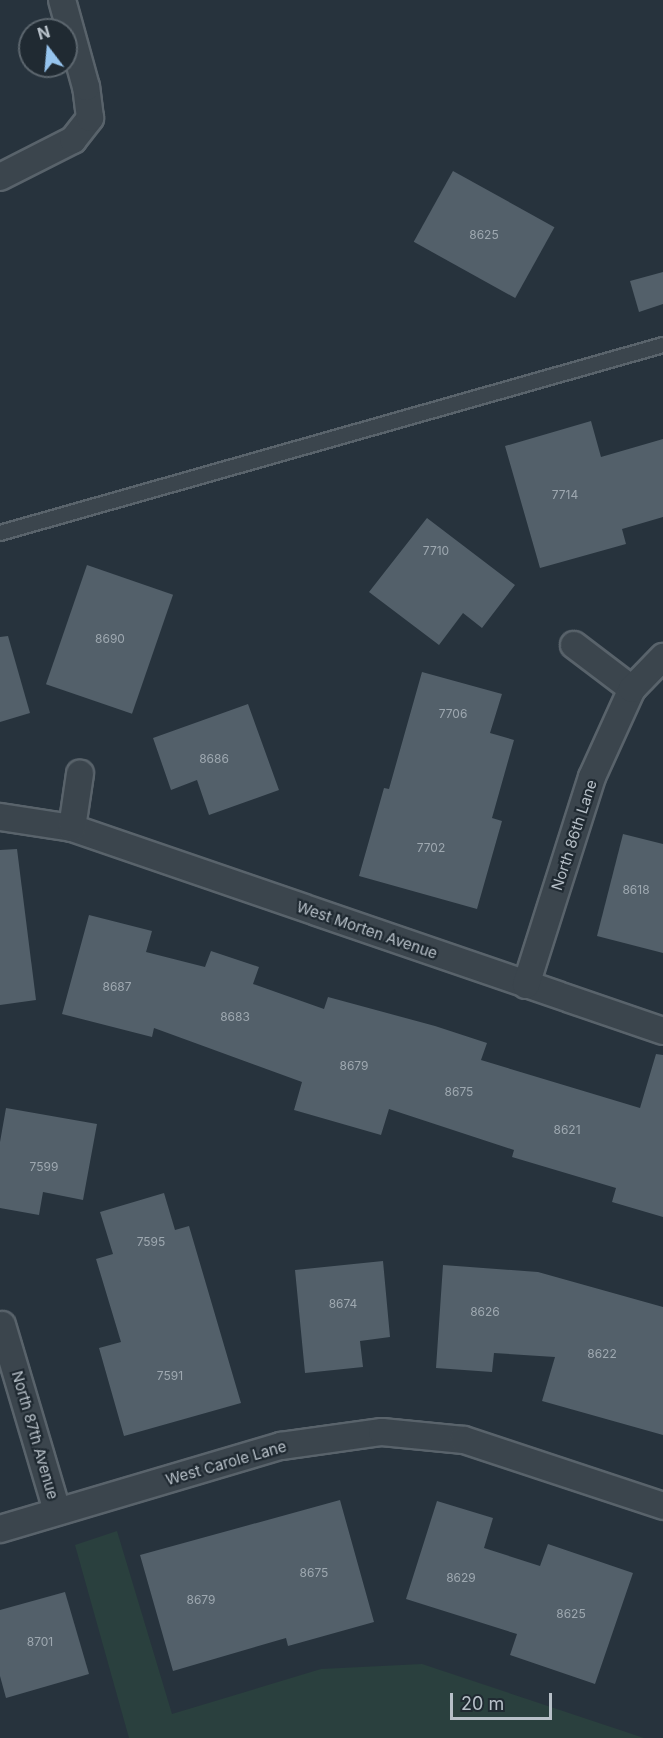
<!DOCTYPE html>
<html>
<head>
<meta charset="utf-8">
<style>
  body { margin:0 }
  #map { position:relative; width:663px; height:1738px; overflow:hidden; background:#27333d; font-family:Inter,sans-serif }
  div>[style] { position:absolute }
  .green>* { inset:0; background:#2a403e }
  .building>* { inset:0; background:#53606a; transform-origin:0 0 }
  .roads { filter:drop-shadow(2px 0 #59636b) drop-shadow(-2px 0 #59636b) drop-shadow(0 2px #59636b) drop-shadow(0 -2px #59636b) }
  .service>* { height:14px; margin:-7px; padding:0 7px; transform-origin:7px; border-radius:7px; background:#3b454d }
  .minor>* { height:26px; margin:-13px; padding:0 13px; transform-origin:13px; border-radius:13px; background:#3b454d }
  span { translate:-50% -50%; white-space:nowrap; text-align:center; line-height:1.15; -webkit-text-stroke:4.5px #202a32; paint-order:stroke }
  .number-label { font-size:12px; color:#9ea8b0 }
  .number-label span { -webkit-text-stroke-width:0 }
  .street-label { font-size:15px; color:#b7c0c8 }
  .north { position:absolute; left:18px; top:18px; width:60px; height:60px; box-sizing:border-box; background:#202a32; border:2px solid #5c666e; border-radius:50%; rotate:344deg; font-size:16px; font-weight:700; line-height:24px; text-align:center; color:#b7c0c8 }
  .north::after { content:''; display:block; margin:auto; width:21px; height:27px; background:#96c4ee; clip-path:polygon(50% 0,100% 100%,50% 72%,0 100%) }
  .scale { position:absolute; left:450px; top:1693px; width:102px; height:27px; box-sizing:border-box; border:3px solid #b7c0c8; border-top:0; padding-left:8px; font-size:18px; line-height:21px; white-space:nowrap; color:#b7c0c8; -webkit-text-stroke:4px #202a32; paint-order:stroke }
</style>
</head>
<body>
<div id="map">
  <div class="green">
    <i style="clip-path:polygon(117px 1531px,172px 1714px,321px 1669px,422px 1664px,644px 1738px,129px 1738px,75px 1545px)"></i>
  </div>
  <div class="building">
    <i style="left:453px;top:171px;width:116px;height:81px;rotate:29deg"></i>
    <i style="clip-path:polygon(663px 272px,663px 304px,639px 312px,630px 281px)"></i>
    <i style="clip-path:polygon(591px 421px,601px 457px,663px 439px,663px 517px,622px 529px,626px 544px,540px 568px,505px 446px)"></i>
    <i style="clip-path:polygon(427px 518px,515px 585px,482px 628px,463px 613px,439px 645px,369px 592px)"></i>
    <i style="left:87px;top:565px;width:91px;height:126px;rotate:19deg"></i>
    <i style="clip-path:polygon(8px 636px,30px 713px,0 722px,0 637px)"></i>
    <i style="clip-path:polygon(422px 672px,502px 694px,490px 733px,514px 740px,492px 818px,502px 821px,477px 909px,359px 876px,384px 788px,389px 789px)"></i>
    <i style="clip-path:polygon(248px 704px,279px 790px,209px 815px,197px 780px,171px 790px,153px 738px)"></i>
    <i style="clip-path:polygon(623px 834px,663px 844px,663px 953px,597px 936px)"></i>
    <i style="clip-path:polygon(17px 849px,36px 1000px,0 1005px,0 850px)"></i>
    <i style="clip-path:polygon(89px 915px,152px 931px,146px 952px,205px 967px,211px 951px,259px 967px,253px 984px,324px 1009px,328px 997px,435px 1026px,487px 1043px,481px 1060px,640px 1108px,656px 1054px,663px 1055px,663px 1217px,612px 1202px,616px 1188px,512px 1157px,514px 1150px,389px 1109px,381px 1135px,294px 1110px,302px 1082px,154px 1028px,152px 1037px,62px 1014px)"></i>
    <i style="clip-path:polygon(6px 1108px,97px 1124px,83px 1200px,43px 1192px,39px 1215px,0 1208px,0 1142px)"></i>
    <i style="clip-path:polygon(164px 1193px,175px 1230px,189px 1226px,241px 1403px,124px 1436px,99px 1348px,121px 1342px,96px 1259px,113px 1254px,100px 1212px)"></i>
    <i style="clip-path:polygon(383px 1261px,390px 1337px,360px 1341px,363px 1367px,305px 1373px,295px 1270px)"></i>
    <i style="clip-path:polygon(443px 1265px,538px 1272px,663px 1307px,663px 1435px,542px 1401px,555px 1357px,494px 1353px,492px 1372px,436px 1368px)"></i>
    <i style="clip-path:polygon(340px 1500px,374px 1622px,288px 1646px,286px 1638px,173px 1671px,140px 1555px)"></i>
    <i style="clip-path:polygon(437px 1501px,493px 1518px,484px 1548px,540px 1566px,548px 1544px,633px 1573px,595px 1684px,510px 1655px,517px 1634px,406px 1599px)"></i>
    <i style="clip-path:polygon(65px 1592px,89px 1674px,6px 1698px,0 1676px,0 1610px)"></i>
  </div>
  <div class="roads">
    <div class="service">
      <i style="left:0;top:533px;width:689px;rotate:-15.83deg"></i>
    </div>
    <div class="minor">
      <i style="left:0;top:177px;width:82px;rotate:-26.9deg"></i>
      <i style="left:73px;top:140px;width:28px;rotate:-52deg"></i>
      <i style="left:90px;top:118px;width:31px;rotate:-97deg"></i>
      <i style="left:86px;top:87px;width:90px;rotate:-105.4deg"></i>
      <i style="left:574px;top:645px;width:73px;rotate:37.2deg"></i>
      <i style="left:0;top:817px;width:73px;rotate:8.7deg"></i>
      <i style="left:72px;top:828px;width:625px;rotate:18.96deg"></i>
      <i style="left:72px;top:828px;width:55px;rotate:-81.6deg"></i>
      <i style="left:526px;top:985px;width:218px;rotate:-72.4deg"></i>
      <i style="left:592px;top:777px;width:97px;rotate:-65.6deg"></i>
      <i style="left:632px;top:689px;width:45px;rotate:-45.9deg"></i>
      <i style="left:2px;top:1325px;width:194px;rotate:73.5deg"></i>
      <i style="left:0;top:1529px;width:293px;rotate:-16.5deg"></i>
      <i style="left:281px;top:1446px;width:102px;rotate:-7.9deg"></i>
      <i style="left:382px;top:1432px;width:82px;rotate:5.6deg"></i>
      <i style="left:464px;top:1440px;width:210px;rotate:18.3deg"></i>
    </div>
  </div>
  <div class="number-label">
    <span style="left:484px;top:235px">8625</span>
    <span style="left:565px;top:495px">7714</span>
    <span style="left:436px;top:551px">7710</span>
    <span style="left:110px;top:639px">8690</span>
    <span style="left:453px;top:714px">7706</span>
    <span style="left:214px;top:759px">8686</span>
    <span style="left:431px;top:848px">7702</span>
    <span style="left:636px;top:890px">8618</span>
    <span style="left:117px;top:987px">8687</span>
    <span style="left:235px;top:1017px">8683</span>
    <span style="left:354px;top:1066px">8679</span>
    <span style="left:459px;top:1092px">8675</span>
    <span style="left:567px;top:1130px">8621</span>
    <span style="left:44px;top:1167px">7599</span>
    <span style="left:151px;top:1242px">7595</span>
    <span style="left:343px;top:1304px">8674</span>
    <span style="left:485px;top:1312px">8626</span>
    <span style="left:602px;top:1354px">8622</span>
    <span style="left:170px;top:1376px">7591</span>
    <span style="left:314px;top:1573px">8675</span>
    <span style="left:461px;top:1578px">8629</span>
    <span style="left:201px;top:1600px">8679</span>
    <span style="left:571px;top:1614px">8625</span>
    <span style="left:40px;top:1642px">8701</span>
  </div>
  <div class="street-label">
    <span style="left:574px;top:835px;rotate:-72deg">North 86th Lane</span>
    <span style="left:367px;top:930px;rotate:19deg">West Morten Avenue</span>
    <span style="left:35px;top:1435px;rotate:74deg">North 87th Avenue</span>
    <span style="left:226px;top:1463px;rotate:-16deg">West Carole Lane</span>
  </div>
  <div class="north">N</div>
  <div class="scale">20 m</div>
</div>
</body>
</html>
